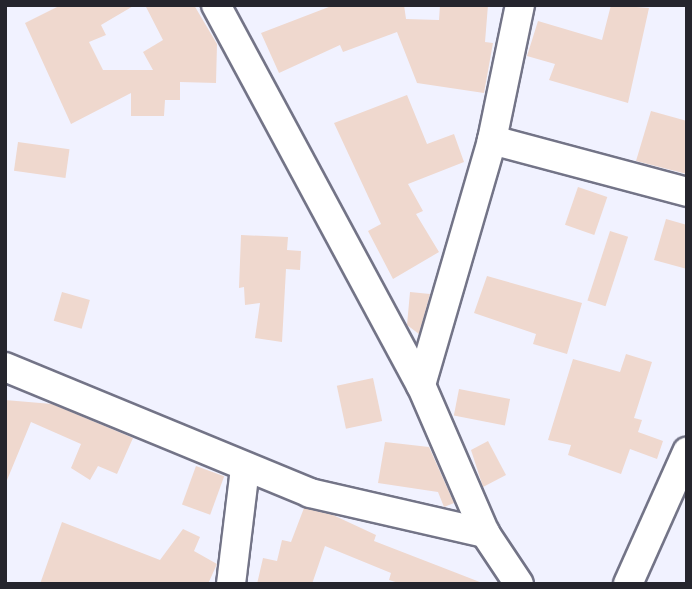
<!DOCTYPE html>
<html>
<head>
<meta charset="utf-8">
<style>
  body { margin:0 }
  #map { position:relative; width:692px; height:589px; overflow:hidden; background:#f1f2ff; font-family:"Public Sans",sans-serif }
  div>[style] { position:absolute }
  .building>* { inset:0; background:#efd8ce; transform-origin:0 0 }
  .roads { filter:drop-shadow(2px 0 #737487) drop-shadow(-2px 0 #737487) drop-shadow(0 2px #737487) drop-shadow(0 -2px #737487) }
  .street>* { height:28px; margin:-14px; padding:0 14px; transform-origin:14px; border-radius:14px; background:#fff }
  span { translate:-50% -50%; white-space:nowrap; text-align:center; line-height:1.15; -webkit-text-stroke:5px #fff; paint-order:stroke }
  .frame { position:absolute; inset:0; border:7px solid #25252d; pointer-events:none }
</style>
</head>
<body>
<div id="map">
  <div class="building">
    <i style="clip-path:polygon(61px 5px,135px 5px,101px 25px,106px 35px,89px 42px,103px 70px,153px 70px,143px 52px,163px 40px,145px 5px,194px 5px,217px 44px,216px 83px,180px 82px,180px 100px,165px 100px,164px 116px,131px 116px,131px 93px,71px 124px,25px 23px)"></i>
    <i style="clip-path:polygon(334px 5px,404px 5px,406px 19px,439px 20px,440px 5px,488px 5px,485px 42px,493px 43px,484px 93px,417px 83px,397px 32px,343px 52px,340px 45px,279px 73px,261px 33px)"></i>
    <i style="clip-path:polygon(611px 5px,649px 8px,628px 103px,549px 80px,555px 64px,527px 56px,538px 21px,602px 40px)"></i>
    <i style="clip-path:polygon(407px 95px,427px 144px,454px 134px,464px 162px,408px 184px,423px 211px,416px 214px,439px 252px,393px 279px,368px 231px,381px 224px,334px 123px)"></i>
    <i style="clip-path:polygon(651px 111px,687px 121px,687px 174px,636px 161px)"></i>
    <i style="left:18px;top:142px;width:52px;height:29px;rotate:8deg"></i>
    <i style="left:578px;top:187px;width:31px;height:40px;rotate:19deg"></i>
    <i style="clip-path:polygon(666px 219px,687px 225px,687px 269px,654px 260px)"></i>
    <i style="left:610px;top:231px;width:19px;height:73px;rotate:18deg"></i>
    <i style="clip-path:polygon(241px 235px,288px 237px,287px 250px,301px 251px,300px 270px,286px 269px,282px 342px,255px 338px,260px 303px,245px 305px,244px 287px,239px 288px)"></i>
    <i style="clip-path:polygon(487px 276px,582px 303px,567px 354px,533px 344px,536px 334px,474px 313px)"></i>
    <i style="left:62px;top:292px;width:29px;height:30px;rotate:16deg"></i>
    <i style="clip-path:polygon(410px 292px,430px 294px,419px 334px,407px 325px)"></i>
    <i style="clip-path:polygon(626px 354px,652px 362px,634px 418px,642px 420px,638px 432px,663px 441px,657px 459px,630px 449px,621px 474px,568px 455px,571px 445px,548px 440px,573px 359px,620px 372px)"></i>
    <i style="left:373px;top:378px;width:44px;height:37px;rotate:78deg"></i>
    <i style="left:459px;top:389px;width:52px;height:27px;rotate:11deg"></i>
    <i style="clip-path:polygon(5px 400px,52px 404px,133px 438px,117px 474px,98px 466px,90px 480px,71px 468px,81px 444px,31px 422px,5px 485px)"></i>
    <i style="clip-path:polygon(488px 441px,506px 475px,483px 487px,471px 450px)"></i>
    <i style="clip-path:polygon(385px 442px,429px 447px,454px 503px,444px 507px,438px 492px,378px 483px)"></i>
    <i style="left:196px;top:466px;width:30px;height:41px;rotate:20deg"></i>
    <i style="clip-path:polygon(304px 508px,333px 515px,376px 535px,374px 541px,485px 584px,402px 584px,389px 580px,391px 573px,325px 546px,312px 584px,257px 584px,263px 558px,277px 561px,282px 540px,291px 542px)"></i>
    <i style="clip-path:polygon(62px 522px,160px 560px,183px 529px,200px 537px,194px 551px,217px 564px,208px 584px,40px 584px)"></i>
  </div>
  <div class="roads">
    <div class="street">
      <i style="left:216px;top:5px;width:432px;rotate:61.7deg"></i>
      <i style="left:421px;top:385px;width:161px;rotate:66.6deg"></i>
      <i style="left:485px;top:533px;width:61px;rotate:56.3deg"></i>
      <i style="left:492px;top:140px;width:202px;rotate:14.9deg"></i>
      <i style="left:5px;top:367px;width:330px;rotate:22.4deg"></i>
      <i style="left:310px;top:493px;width:180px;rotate:12.9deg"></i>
      <i style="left:421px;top:385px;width:255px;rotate:-73.8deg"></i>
      <i style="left:492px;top:140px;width:138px;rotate:-78.3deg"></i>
      <i style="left:231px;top:584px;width:116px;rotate:-83.1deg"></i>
      <i style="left:628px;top:584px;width:145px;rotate:-65.9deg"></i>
    </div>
  </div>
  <div class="frame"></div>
</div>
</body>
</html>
